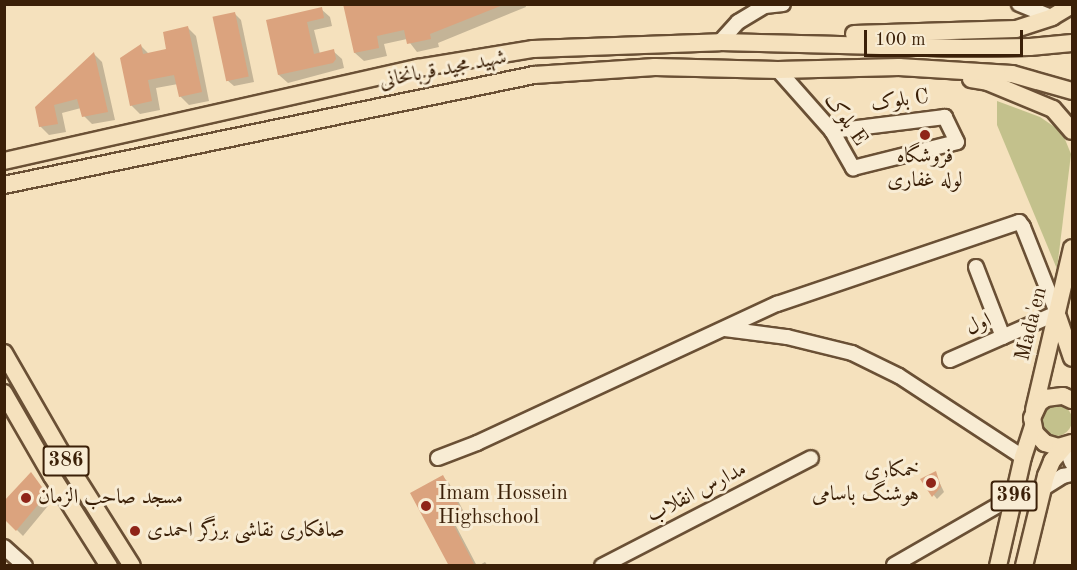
<!DOCTYPE html>
<html>
<head>
<meta charset="utf-8">
<style>
  body { margin:0 }
  #map { position:relative; width:1077px; height:570px; overflow:hidden; background:#f5e1bd; font-family:"Old Standard TT",Amiri,serif }
  div>[style] { position:absolute }
  .green>* { inset:0; background:#c3c18c }
  .round { border-radius:50% }
  .shadow>* { inset:0; background:#0003 }
  .building>* { inset:0; background:#dba37e; transform-origin:0 0 }
  .roads { filter:drop-shadow(2px 0 #6a5035) drop-shadow(-2px 0 #6a5035) drop-shadow(0 2px #6a5035) drop-shadow(0 -2px #6a5035) }
  .minor>* { height:14px; margin:-7px; padding:0 7px; transform-origin:7px; border-radius:7px; background:#f8ecd4 }
  .major>* { height:16px; margin:-8px; padding:0 8px; transform-origin:8px; border-radius:8px; background:#f5e1bd }
  .dots>* { width:16px; height:16px; translate:-50% -50%; box-sizing:border-box; border:3px solid #f8ecd4; border-radius:50% }
  span { translate:-50% -50%; white-space:nowrap; text-align:center; line-height:1.15; -webkit-text-stroke:6px #f8ecd4; paint-order:stroke }
  .shield-label span { padding:2px 4px; background:#f8ecd4; border:2px solid; border-radius:4px; -webkit-text-stroke-width:0 }
  .shield-label { font-size:20px; color:#3b2008; font-weight:700 }
  .street-label { font-size:21px; color:#3b2008 }
  .poi-label { font-size:21px; color:#3b2008 }
  .right { translate:-100% -50%; text-align:right }
  .left { translate:0 -50%; text-align:left }
  .frame { position:absolute; inset:0; border:6px solid #3b2008; pointer-events:none }
  .scale { position:absolute; left:864px; top:30px; width:159px; height:27px; box-sizing:border-box; border:3px solid #3b2008; border-top:0; padding-left:8px; font-size:18px; line-height:21px; white-space:nowrap; color:#3b2008; -webkit-text-stroke:4px #f8ecd4; paint-order:stroke }
</style>
</head>
<body>
<div id="map">
  <div class="green">
    <i style="clip-path:polygon(997px 101px,1040px 117px,1062px 132px,1071px 154px,1057px 269px,997px 125px)"></i>
    <i class="round" style="left:1040px;top:404px;width:32px;height:32px"></i>
  </div>
  <div class="shadow">
    <i style="clip-path:polygon(345px 4px,525px 4px,526px 7px,438px 43px,439px 47px,417px 52px,407px 39px,384px 44px,387px 56px,364px 61px,355px 53px)"></i>
    <i style="clip-path:polygon(321px 9px,330px 17px,332px 26px,314px 30px,320px 54px,333px 51px,342px 59px,344px 68px,288px 83px,279px 75px,267px 21px)"></i>
    <i style="clip-path:polygon(235px 14px,241px 20px,254px 82px,234px 86px,227px 80px)"></i>
    <i style="clip-path:polygon(188px 28px,196px 36px,209px 101px,189px 105px,180px 96px,178px 84px,156px 88px,160px 110px,140px 114px,131px 105px,141px 46px,149px 54px,168px 50px)"></i>
    <i style="clip-path:polygon(94px 54px,102px 62px,115px 120px,92px 124px,84px 116px,81px 108px,62px 113px,66px 132px,49px 135px,40px 126px,36px 107px)"></i>
    <i style="clip-path:polygon(935px 473px,944px 492px,937px 499px,922px 480px)"></i>
    <i style="clip-path:polygon(31px 474px,52px 501px,23px 536px,4px 517px)"></i>
    <i style="clip-path:polygon(443px 477px,449px 483px,468px 520px,456px 526px,477px 566px,450px 566px)"></i>
    <i style="clip-path:polygon(485px 562px,488px 566px,478px 566px)"></i>
  </div>
  <div class="building">
    <i style="clip-path:polygon(343px 4px,374px 6px,503px 5px,430px 34px,431px 39px,407px 44px,404px 30px,377px 36px,379px 48px,354px 53px)"></i>
    <i style="clip-path:polygon(322px 7px,324px 18px,307px 22px,314px 54px,334px 49px,336px 59px,333px 63px,278px 75px,266px 20px)"></i>
    <i style="left:235px;top:12px;width:66px;height:23px;rotate:78deg"></i>
    <i style="clip-path:polygon(188px 26px,202px 92px,179px 97px,174px 75px,148px 80px,152px 101px,130px 106px,120px 58px,141px 44px,143px 54px,166px 49px,163px 32px)"></i>
    <i style="clip-path:polygon(94px 52px,108px 112px,82px 117px,77px 99px,54px 105px,58px 124px,39px 127px,35px 107px)"></i>
    <i style="clip-path:polygon(936px 471px,941px 487px,932px 497px,920px 479px)"></i>
    <i style="clip-path:polygon(31px 472px,47px 494px,16px 531px,4px 519px,4px 501px)"></i>
    <i style="clip-path:polygon(443px 475px,463px 513px,451px 520px,475px 566px,449px 566px,410px 493px)"></i>
  </div>
  <div class="roads">
    <div class="minor">
      <i style="left:1019px;top:4px;width:35px;rotate:22deg"></i>
      <i style="left:720px;top:42px;width:27px;rotate:-48deg"></i>
      <i style="left:738px;top:22px;width:31px;rotate:-31deg"></i>
      <i style="left:765px;top:6px;width:18px;rotate:-6deg"></i>
      <i style="left:778px;top:70px;width:81px;rotate:48.5deg"></i>
      <i style="left:832px;top:131px;width:43px;rotate:60.4deg"></i>
      <i style="left:853px;top:168px;width:107px;rotate:-14deg"></i>
      <i style="left:957px;top:142px;width:28px;rotate:-116deg"></i>
      <i style="left:945px;top:117px;width:114px;rotate:172.9deg"></i>
      <i style="left:976px;top:267px;width:75px;rotate:68.9deg"></i>
      <i style="left:725px;top:329px;width:63px;rotate:7.4deg"></i>
      <i style="left:787px;top:337px;width:67px;rotate:13.8deg"></i>
      <i style="left:852px;top:353px;width:52px;rotate:26.1deg"></i>
      <i style="left:899px;top:376px;width:148px;rotate:33.2deg"></i>
      <i style="left:1065px;top:446px;width:18px;rotate:68deg"></i>
      <i style="left:438px;top:458px;width:42px;rotate:-21deg"></i>
      <i style="left:477px;top:443px;width:331px;rotate:-24.9deg"></i>
      <i style="left:777px;top:304px;width:256px;rotate:-18.7deg"></i>
      <i style="left:1019px;top:222px;width:6px;rotate:51deg"></i>
      <i style="left:1023px;top:227px;width:92px;rotate:68.4deg"></i>
      <i style="left:1057px;top:313px;width:117px;rotate:156.3deg"></i>
      <i style="left:1042px;top:489px;width:25px;rotate:-32deg"></i>
      <i style="left:1063px;top:476px;width:9px;rotate:-13deg"></i>
      <i style="left:4px;top:547px;width:28px;rotate:42deg"></i>
      <i style="left:894px;top:565px;width:138px;rotate:-29.9deg"></i>
      <i style="left:602px;top:566px;width:235px;rotate:-27.3deg"></i>
    </div>
    <div class="major">
      <i style="left:854px;top:34px;width:162px;rotate:-1.8deg"></i>
      <i style="left:1016px;top:29px;width:38px;rotate:-18deg"></i>
      <i style="left:1052px;top:17px;width:23px;rotate:-31deg"></i>
      <i style="left:971px;top:79px;width:17px;rotate:10deg"></i>
      <i style="left:988px;top:82px;width:70px;rotate:22.6deg"></i>
      <i style="left:1053px;top:109px;width:29px;rotate:49deg"></i>
      <i style="left:4px;top:161px;width:424px;rotate:-12.7deg"></i>
      <i style="left:418px;top:68px;width:117px;rotate:-9.4deg"></i>
      <i style="left:533px;top:49px;width:187px;rotate:-2.1deg"></i>
      <i style="left:720px;top:42px;width:243px;rotate:1.4deg"></i>
      <i style="left:963px;top:48px;width:67px;rotate:-0.9deg"></i>
      <i style="left:1030px;top:47px;width:42px;rotate:-5.4deg"></i>
      <i style="left:4px;top:185px;width:541px;rotate:-11.73deg"></i>
      <i style="left:534px;top:75px;width:121px;rotate:-3.8deg"></i>
      <i style="left:655px;top:67px;width:123px;rotate:1.4deg"></i>
      <i style="left:778px;top:70px;width:121px;rotate:-1.4deg"></i>
      <i style="left:899px;top:67px;width:113px;rotate:3.5deg"></i>
      <i style="left:1012px;top:74px;width:62px;rotate:15.8deg"></i>
      <i style="left:1058px;top:317px;width:43px;rotate:71.1deg"></i>
      <i style="left:4px;top:353px;width:130px;rotate:60.1deg"></i>
      <i style="left:69px;top:466px;width:118px;rotate:57.8deg"></i>
      <i style="left:4px;top:393px;width:96px;rotate:60deg"></i>
      <i style="left:52px;top:476px;width:107px;rotate:57.7deg"></i>
      <i style="left:1034px;top:410px;width:166px;rotate:-76.8deg"></i>
      <i style="left:1072px;top:443px;width:15px;rotate:164deg"></i>
      <i style="left:1058px;top:447px;width:14px;rotate:-163deg"></i>
      <i style="left:1045px;top:443px;width:14px;rotate:-135deg"></i>
      <i style="left:1035px;top:433px;width:15px;rotate:-101deg"></i>
      <i style="left:1032px;top:418px;width:17px;rotate:-65deg"></i>
      <i style="left:1039px;top:403px;width:9px;rotate:-36deg"></i>
      <i style="left:1046px;top:398px;width:17px;rotate:-7deg"></i>
      <i style="left:1063px;top:396px;width:10px;rotate:24deg"></i>
      <i style="left:998px;top:566px;width:112px;rotate:-77.1deg"></i>
      <i style="left:1023px;top:457px;width:32px;rotate:-72deg"></i>
      <i style="left:1024px;top:566px;width:93px;rotate:-76.3deg"></i>
      <i style="left:1046px;top:476px;width:16px;rotate:-68deg"></i>
      <i style="left:1052px;top:461px;width:20px;rotate:-49deg"></i>
    </div>
  </div>
  <div class="dots">
    <i style="left:925px;top:135px;background:#8f2418"></i>
    <i style="left:931px;top:483px;background:#8f2418"></i>
    <i style="left:26px;top:498px;background:#8f2418"></i>
    <i style="left:426px;top:506px;background:#8f2418"></i>
    <i style="left:135px;top:531px;background:#8f2418"></i>
  </div>
  <div class="shield-label">
    <span style="left:66px;top:461px">386</span>
    <span style="left:1014px;top:496px">396</span>
  </div>
  <div class="street-label">
    <span style="left:443px;top:70px;rotate:-11deg">شهید مجید قربانخانی</span>
    <span style="left:900px;top:101px;rotate:-7deg">بلوک C</span>
    <span style="left:845px;top:120px;rotate:55deg">بلوک E</span>
    <span style="left:1032px;top:324px;rotate:-76deg">Mada'en</span>
    <span style="left:979px;top:325px;rotate:-24deg">اول</span>
    <span style="left:697px;top:493px;rotate:-27deg">مدارس انقلاب</span>
  </div>
  <div class="poi-label">
    <span style="left:925px;top:169px">فروشگاه<br>لوله غفاری</span>
    <span class="right" style="left:919px;top:483px">خمکاری<br>هوشنگ باسامی</span>
    <span class="left" style="left:438px;top:506px">Imam Hossein<br>Highschool</span>
    <span class="left" style="left:38px;top:498px">مسجد صاحب الزمان</span>
    <span class="left" style="left:147px;top:531px">صافکاری نقاشی برزگر احمدی</span>
  </div>
  <div class="frame"></div>
  <div class="scale">100 m</div>
</div>
</body>
</html>
